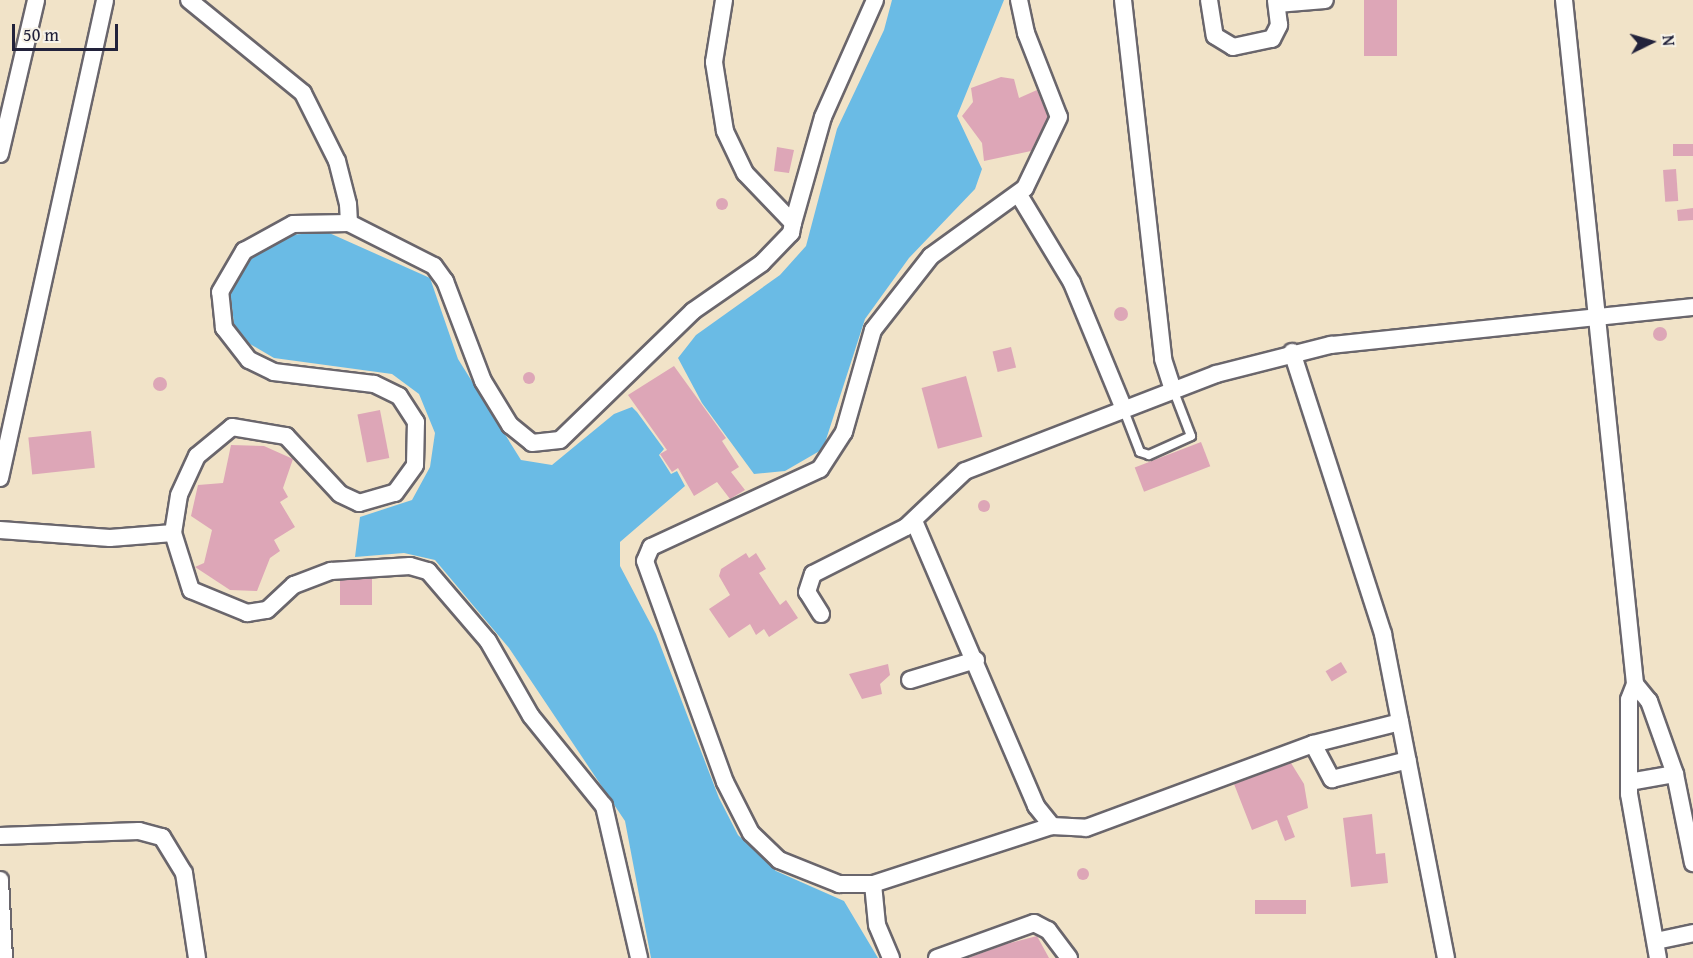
<!DOCTYPE html>
<html>
<head>
<meta charset="utf-8">
<style>
  body { margin:0 }
  #map { position:relative; width:1693px; height:958px; overflow:hidden; background:#f1e3c8; font-family:"Gentium Book Plus",serif }
  div>[style] { position:absolute }
  .water>* { inset:0; background:#6abbe5 }
  .building>* { inset:0; background:#dda6b7; transform-origin:0 0 }
  .round { border-radius:50% }
  .roads { filter:drop-shadow(2px 0 #6a666c) drop-shadow(-2px 0 #6a666c) drop-shadow(0 2px #6a666c) drop-shadow(0 -2px #6a666c) }
  .service>* { height:8px; margin:-4px; padding:0 4px; transform-origin:4px; border-radius:4px; background:#fff }
  .minor>* { height:16px; margin:-8px; padding:0 8px; transform-origin:8px; border-radius:8px; background:#fff }
  span { translate:-50% -50%; white-space:nowrap; text-align:center; line-height:1.15; -webkit-text-stroke:5px #f7f3e8; paint-order:stroke }
  .north { position:absolute; left:1621px; top:12px; width:60px; height:60px; -webkit-text-stroke:4px #f7f3e8; paint-order:stroke; rotate:85deg; font-size:16px; font-weight:700; line-height:24px; text-align:center; color:#22223b }
  .north::after { content:''; display:block; margin:auto; width:21px; height:27px; background:#22223b; clip-path:polygon(50% 0,100% 100%,50% 72%,0 100%) }
  .scale { position:absolute; left:12px; top:24px; width:106px; height:27px; box-sizing:border-box; border:3px solid #22223b; border-top:0; padding-left:8px; font-size:18px; line-height:21px; white-space:nowrap; color:#22223b; -webkit-text-stroke:4px #f7f3e8; paint-order:stroke }
</style>
</head>
<body>
<div id="map">
  <div class="water">
    <i style="clip-path:polygon(892px 0,1004px 0,957px 116px,982px 169px,975px 189px,909px 258px,865px 319px,823px 449px,785px 471px,754px 474px,702px 403px,678px 358px,696px 335px,780px 275px,806px 246px,837px 129px,884px 30px)"></i>
    <i style="clip-path:polygon(327px 232px,430px 278px,458px 359px,521px 460px,552px 465px,614px 414px,632px 407px,637px 412px,664px 449px,659px 455px,671px 474px,677px 471px,685px 486px,620px 542px,620px 566px,656px 634px,719px 798px,738px 835px,776px 871px,844px 901px,878px 958px,651px 958px,625px 821px,509px 648px,435px 560px,404px 553px,355px 557px,360px 517px,412px 500px,430px 467px,435px 433px,419px 394px,392px 374px,274px 358px,250px 344px,234px 324px,230px 290px,251px 255px,289px 235px)"></i>
  </div>
  <div class="building">
    <i style="left:1364px;top:0;width:33px;height:56px"></i>
    <i style="clip-path:polygon(1001px 77px,1014px 79px,1019px 98px,1037px 90px,1048px 117px,1031px 151px,984px 161px,982px 143px,962px 116px,973px 102px,971px 88px)"></i>
    <i style="left:1693px;top:144px;width:12px;height:20px;rotate:90deg"></i>
    <i style="clip-path:polygon(777px 147px,794px 150px,789px 173px,774px 171px)"></i>
    <i style="left:1676px;top:169px;width:32px;height:13px;rotate:86deg"></i>
    <i class="round" style="left:716px;top:198px;width:12px;height:12px"></i>
    <i style="clip-path:polygon(1693px 208px,1693px 220px,1678px 221px,1677px 210px)"></i>
    <i class="round" style="left:1114px;top:307px;width:14px;height:14px"></i>
    <i class="round" style="left:1653px;top:327px;width:14px;height:14px"></i>
    <i style="left:1011px;top:347px;width:21px;height:19px;rotate:76deg"></i>
    <i style="clip-path:polygon(674px 366px,726px 438px,722px 441px,739px 467px,731px 472px,745px 490px,730px 499px,717px 482px,694px 496px,678px 468px,672px 472px,660px 454px,667px 450px,628px 395px)"></i>
    <i class="round" style="left:523px;top:372px;width:12px;height:12px"></i>
    <i style="left:966px;top:376px;width:63px;height:46px;rotate:75deg"></i>
    <i class="round" style="left:153px;top:377px;width:14px;height:14px"></i>
    <i style="left:380px;top:410px;width:49px;height:23px;rotate:79deg"></i>
    <i style="left:91px;top:431px;width:37px;height:63px;rotate:84deg"></i>
    <i style="left:1201px;top:442px;width:26px;height:71px;rotate:69deg"></i>
    <i style="clip-path:polygon(231px 445px,264px 446px,293px 459px,283px 488px,288px 497px,280px 502px,295px 527px,274px 540px,280px 551px,270px 558px,257px 591px,230px 590px,195px 567px,204px 563px,212px 530px,191px 516px,198px 485px,223px 483px)"></i>
    <i class="round" style="left:978px;top:500px;width:12px;height:12px"></i>
    <i style="clip-path:polygon(746px 553px,749px 558px,756px 553px,766px 569px,759px 573px,780px 605px,786px 600px,798px 618px,769px 637px,764px 629px,756px 635px,750px 624px,729px 638px,709px 609px,730px 595px,719px 576px,721px 569px)"></i>
    <i style="left:372px;top:579px;width:26px;height:32px;rotate:90deg"></i>
    <i style="left:1341px;top:662px;width:12px;height:18px;rotate:59deg"></i>
    <i style="clip-path:polygon(888px 664px,890px 675px,880px 684px,882px 694px,862px 699px,849px 674px)"></i>
    <i style="clip-path:polygon(1291px 763px,1304px 784px,1308px 808px,1287px 816px,1295px 837px,1285px 841px,1277px 820px,1252px 830px,1234px 784px)"></i>
    <i style="clip-path:polygon(1372px 814px,1376px 854px,1385px 853px,1388px 883px,1351px 887px,1343px 818px)"></i>
    <i class="round" style="left:1077px;top:868px;width:12px;height:12px"></i>
    <i style="left:1306px;top:900px;width:14px;height:51px;rotate:90deg"></i>
    <i style="clip-path:polygon(1037px 936px,1049px 958px,968px 958px,1006px 944px)"></i>
  </div>
  <div class="roads">
    <div class="service">
      <i style="left:1123px;top:408px;width:47px;rotate:68.9deg"></i>
      <i style="left:1140px;top:452px;width:9px;rotate:18deg"></i>
      <i style="left:1149px;top:455px;width:46px;rotate:-24.3deg"></i>
      <i style="left:1191px;top:436px;width:50px;rotate:-111deg"></i>
    </div>
    <div class="minor">
      <i style="left:1019px;top:0;width:34px;rotate:78deg"></i>
      <i style="left:1026px;top:33px;width:90px;rotate:68.6deg"></i>
      <i style="left:1059px;top:117px;width:79px;rotate:115.6deg"></i>
      <i style="left:1025px;top:188px;width:116px;rotate:144.1deg"></i>
      <i style="left:931px;top:256px;width:94px;rotate:128.1deg"></i>
      <i style="left:873px;top:330px;width:106px;rotate:105.9deg"></i>
      <i style="left:844px;top:432px;width:44px;rotate:123deg"></i>
      <i style="left:820px;top:469px;width:186px;rotate:155.2deg"></i>
      <i style="left:651px;top:547px;width:15px;rotate:113deg"></i>
      <i style="left:645px;top:561px;width:235px;rotate:70.1deg"></i>
      <i style="left:725px;top:782px;width:57px;rotate:63deg"></i>
      <i style="left:751px;top:833px;width:39px;rotate:44deg"></i>
      <i style="left:779px;top:860px;width:65px;rotate:21.8deg"></i>
      <i style="left:839px;top:884px;width:34px"></i>
      <i style="left:873px;top:884px;width:188px;rotate:-18deg"></i>
      <i style="left:1123px;top:0;width:361px;rotate:83.6deg"></i>
      <i style="left:1163px;top:359px;width:32px;rotate:72deg"></i>
      <i style="left:1209px;top:0;width:36px;rotate:81deg"></i>
      <i style="left:1215px;top:36px;width:21px;rotate:31deg"></i>
      <i style="left:1233px;top:47px;width:40px;rotate:-12deg"></i>
      <i style="left:1272px;top:39px;width:16px;rotate:-63deg"></i>
      <i style="left:1279px;top:25px;width:25px;rotate:-97deg"></i>
      <i style="left:1564px;top:0;width:688px;rotate:84.07deg"></i>
      <i style="left:1635px;top:684px;width:17px;rotate:111deg"></i>
      <i style="left:1629px;top:700px;width:94px;rotate:90deg"></i>
      <i style="left:1629px;top:794px;width:167px;rotate:80deg"></i>
      <i style="left:1277px;top:4px;width:48px;rotate:-4.8deg"></i>
      <i style="left:0;top:154px;width:158px;rotate:-76.8deg"></i>
      <i style="left:1019px;top:195px;width:103px;rotate:58.9deg"></i>
      <i style="left:1072px;top:283px;width:134px;rotate:67.6deg"></i>
      <i style="left:349px;top:223px;width:95px;rotate:26.8deg"></i>
      <i style="left:434px;top:266px;width:19px;rotate:54deg"></i>
      <i style="left:445px;top:281px;width:107px;rotate:69.2deg"></i>
      <i style="left:483px;top:381px;width:52px;rotate:58.5deg"></i>
      <i style="left:510px;top:425px;width:28px;rotate:39deg"></i>
      <i style="left:532px;top:443px;width:28px;rotate:-6deg"></i>
      <i style="left:560px;top:440px;width:185px;rotate:-44.1deg"></i>
      <i style="left:693px;top:311px;width:84px;rotate:-34.8deg"></i>
      <i style="left:762px;top:263px;width:42px;rotate:-46deg"></i>
      <i style="left:791px;top:233px;width:10px;rotate:-79deg"></i>
      <i style="left:793px;top:223px;width:69px;rotate:-133.8deg"></i>
      <i style="left:745px;top:173px;width:47px;rotate:-115.5deg"></i>
      <i style="left:725px;top:131px;width:70px;rotate:-99.1deg"></i>
      <i style="left:714px;top:62px;width:63px;rotate:-80.8deg"></i>
      <i style="left:793px;top:223px;width:110px;rotate:-74.2deg"></i>
      <i style="left:823px;top:117px;width:128px;rotate:-66deg"></i>
      <i style="left:1292px;top:352px;width:296px;rotate:72.1deg"></i>
      <i style="left:1383px;top:634px;width:330px;rotate:79deg"></i>
      <i style="left:0;top:478px;width:489px;rotate:-77.6deg"></i>
      <i style="left:914px;top:521px;width:310px;rotate:66.8deg"></i>
      <i style="left:1036px;top:806px;width:26px;rotate:51deg"></i>
      <i style="left:1052px;top:826px;width:34px;rotate:3deg"></i>
      <i style="left:1086px;top:828px;width:242px;rotate:-20.3deg"></i>
      <i style="left:1313px;top:744px;width:90px;rotate:-14.2deg"></i>
      <i style="left:0;top:530px;width:110px;rotate:4.2deg"></i>
      <i style="left:110px;top:538px;width:63px;rotate:-4.5deg"></i>
      <i style="left:173px;top:533px;width:38px;rotate:-81deg"></i>
      <i style="left:179px;top:495px;width:43px;rotate:-65.2deg"></i>
      <i style="left:197px;top:456px;width:45px;rotate:-39.6deg"></i>
      <i style="left:232px;top:427px;width:55px;rotate:9.5deg"></i>
      <i style="left:286px;top:436px;width:79px;rotate:47deg"></i>
      <i style="left:340px;top:494px;width:21px;rotate:25deg"></i>
      <i style="left:359px;top:503px;width:37px;rotate:-16deg"></i>
      <i style="left:395px;top:493px;width:34px;rotate:-54deg"></i>
      <i style="left:415px;top:465px;width:43px;rotate:-88.7deg"></i>
      <i style="left:416px;top:422px;width:31px;rotate:-123deg"></i>
      <i style="left:399px;top:396px;width:28px;rotate:-154deg"></i>
      <i style="left:374px;top:384px;width:101px;rotate:-173.2deg"></i>
      <i style="left:274px;top:372px;width:28px;rotate:-154deg"></i>
      <i style="left:249px;top:360px;width:41px;rotate:-128deg"></i>
      <i style="left:224px;top:328px;width:36px;rotate:-96deg"></i>
      <i style="left:220px;top:292px;width:48px;rotate:-59.7deg"></i>
      <i style="left:244px;top:251px;width:56px;rotate:-28.9deg"></i>
      <i style="left:293px;top:224px;width:56px;rotate:-1deg"></i>
      <i style="left:349px;top:223px;width:19px;rotate:-93deg"></i>
      <i style="left:348px;top:204px;width:44px;rotate:-104.3deg"></i>
      <i style="left:337px;top:161px;width:76px;rotate:-116.6deg"></i>
      <i style="left:303px;top:93px;width:147px;rotate:-140.8deg"></i>
      <i style="left:173px;top:533px;width:60px;rotate:72.5deg"></i>
      <i style="left:191px;top:590px;width:61px;rotate:22.3deg"></i>
      <i style="left:247px;top:613px;width:20px;rotate:-9deg"></i>
      <i style="left:267px;top:610px;width:37px;rotate:-43deg"></i>
      <i style="left:294px;top:585px;width:40px;rotate:-21deg"></i>
      <i style="left:331px;top:571px;width:79px;rotate:-3.6deg"></i>
      <i style="left:410px;top:566px;width:19px;rotate:16deg"></i>
      <i style="left:428px;top:571px;width:92px;rotate:49.4deg"></i>
      <i style="left:488px;top:641px;width:86px;rotate:60.2deg"></i>
      <i style="left:531px;top:716px;width:116px;rotate:51deg"></i>
      <i style="left:604px;top:806px;width:156px;rotate:77deg"></i>
      <i style="left:821px;top:614px;width:26px;rotate:-122deg"></i>
      <i style="left:807px;top:592px;width:19px;rotate:-72deg"></i>
      <i style="left:813px;top:574px;width:104px;rotate:-26.8deg"></i>
      <i style="left:906px;top:527px;width:81px;rotate:-43.5deg"></i>
      <i style="left:965px;top:471px;width:269px;rotate:-21.1deg"></i>
      <i style="left:1216px;top:374px;width:119px;rotate:-14.2deg"></i>
      <i style="left:1331px;top:345px;width:364px;rotate:-6deg"></i>
      <i style="left:910px;top:680px;width:69px;rotate:-16.9deg"></i>
      <i style="left:1635px;top:684px;width:22px;rotate:51deg"></i>
      <i style="left:1649px;top:701px;width:77px;rotate:70.4deg"></i>
      <i style="left:1675px;top:774px;width:91px;rotate:78.6deg"></i>
      <i style="left:1313px;top:744px;width:40px;rotate:62deg"></i>
      <i style="left:1332px;top:779px;width:78px;rotate:-14deg"></i>
      <i style="left:1629px;top:782px;width:47px;rotate:-9.9deg"></i>
      <i style="left:0;top:836px;width:139px;rotate:-2.1deg"></i>
      <i style="left:139px;top:831px;width:24px;rotate:15deg"></i>
      <i style="left:162px;top:837px;width:42px;rotate:58.6deg"></i>
      <i style="left:184px;top:873px;width:86px;rotate:81.3deg"></i>
      <i style="left:0;top:880px;width:78px;rotate:87.1deg"></i>
      <i style="left:873px;top:884px;width:41px;rotate:84.4deg"></i>
      <i style="left:877px;top:925px;width:36px;rotate:67deg"></i>
      <i style="left:1656px;top:941px;width:38px;rotate:-12deg"></i>
      <i style="left:937px;top:958px;width:103px;rotate:-19.8deg"></i>
      <i style="left:1034px;top:923px;width:16px;rotate:27deg"></i>
      <i style="left:1048px;top:930px;width:35px;rotate:53deg"></i>
    </div>
  </div>
  <div class="north">N</div>
  <div class="scale">50 m</div>
</div>
</body>
</html>
